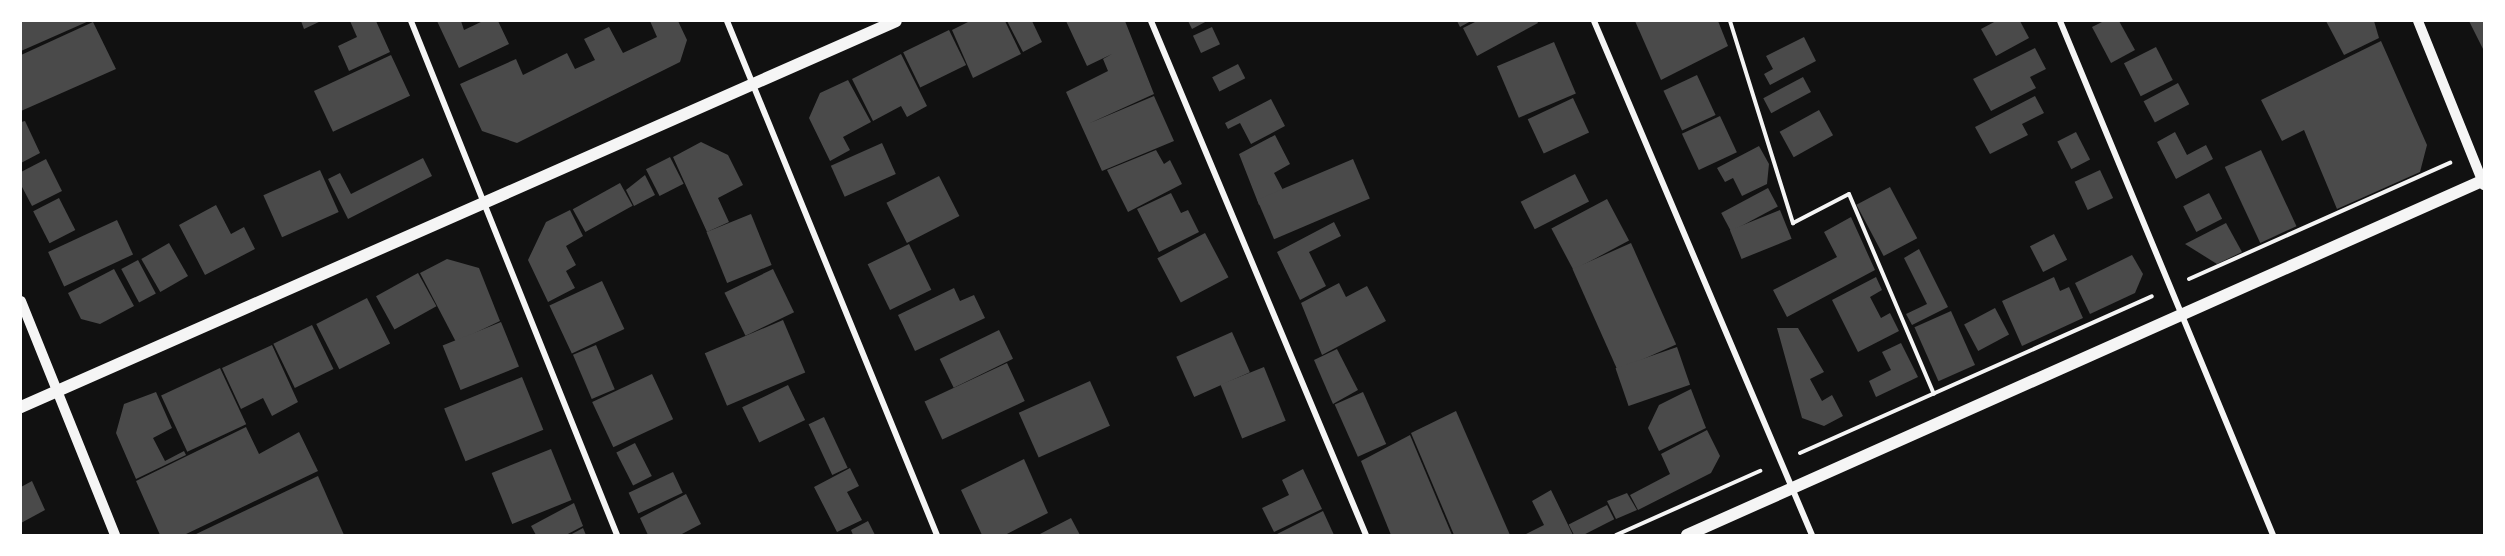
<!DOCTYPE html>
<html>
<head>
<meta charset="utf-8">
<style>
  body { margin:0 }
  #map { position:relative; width:2505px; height:556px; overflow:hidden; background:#111; font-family:"Exo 2",sans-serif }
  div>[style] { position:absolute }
  .building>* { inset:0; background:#4a4a4a; transform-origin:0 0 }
  .path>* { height:4px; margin:-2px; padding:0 2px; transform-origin:2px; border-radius:2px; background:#f5f5f5 }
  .minor>* { height:6px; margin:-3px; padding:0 3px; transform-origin:3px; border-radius:3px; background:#f5f5f5 }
  .tertiary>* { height:10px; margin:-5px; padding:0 5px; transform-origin:5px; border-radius:5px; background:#f5f5f5 }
  .secondary>* { height:12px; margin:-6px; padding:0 6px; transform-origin:6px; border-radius:6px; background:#f5f5f5 }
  span { translate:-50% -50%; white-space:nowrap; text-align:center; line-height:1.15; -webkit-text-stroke:4.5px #fff; paint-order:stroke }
  .frame { position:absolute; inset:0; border:22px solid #fff; pointer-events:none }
</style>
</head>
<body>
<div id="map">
  <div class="building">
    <i style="clip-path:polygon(21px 21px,89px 21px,21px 51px)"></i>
    <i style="clip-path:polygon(301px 21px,321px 21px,304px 29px)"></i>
    <i style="clip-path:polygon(350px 21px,376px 21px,390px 52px,349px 71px,338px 46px,357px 37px)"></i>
    <i style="clip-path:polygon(437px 21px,461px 21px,464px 30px,483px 21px,498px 21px,509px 44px,459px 68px)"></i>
    <i style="clip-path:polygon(650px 21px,678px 21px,687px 40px,680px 62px,517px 143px,482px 131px,460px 84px,516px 59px,523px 75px,567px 53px,575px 69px,595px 60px,584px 39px,609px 27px,623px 53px,657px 37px)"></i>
    <i style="clip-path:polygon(970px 21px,1005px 21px,1021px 54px,973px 78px,952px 30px)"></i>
    <i style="clip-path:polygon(1007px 21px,1032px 21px,1042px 42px,1023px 52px)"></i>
    <i style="clip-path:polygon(1066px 21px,1125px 21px,1154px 94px,1090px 123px,1154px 96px,1174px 141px,1102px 171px,1066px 92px,1108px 71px,1103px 59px,1112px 54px,1087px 66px)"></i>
    <i style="clip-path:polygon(1188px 21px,1207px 21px,1192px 29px)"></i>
    <i style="clip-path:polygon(1457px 21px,1471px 21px,1460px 27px)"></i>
    <i style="clip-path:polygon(1477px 21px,1537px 21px,1538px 23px,1477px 56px,1463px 28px)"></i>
    <i style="clip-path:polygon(1635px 21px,1718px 21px,1728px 46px,1661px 80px)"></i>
    <i style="clip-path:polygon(1996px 21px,2020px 21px,2029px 38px,1996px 56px,1981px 29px)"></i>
    <i style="clip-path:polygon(2104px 21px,2119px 21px,2135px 50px,2111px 63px,2092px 27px)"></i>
    <i style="clip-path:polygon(2326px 21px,2374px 21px,2379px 38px,2344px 55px)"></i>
    <i style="clip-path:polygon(2469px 21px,2484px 21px,2484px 51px)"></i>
    <i style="clip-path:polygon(93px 22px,116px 69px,21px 111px,21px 55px)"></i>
    <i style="left:1212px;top:27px;width:19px;height:21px;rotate:65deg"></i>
    <i style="left:949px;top:30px;width:39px;height:51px;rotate:64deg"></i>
    <i style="clip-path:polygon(1804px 37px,1816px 61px,1770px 85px,1764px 74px,1773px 69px,1766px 56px)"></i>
    <i style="clip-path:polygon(2381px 41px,2427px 145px,2420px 172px,2337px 209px,2304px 130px,2282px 141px,2261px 100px)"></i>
    <i style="left:1554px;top:42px;width:56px;height:62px;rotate:67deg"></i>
    <i style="left:2156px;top:47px;width:37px;height:36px;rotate:63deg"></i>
    <i style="clip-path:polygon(2035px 48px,2046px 69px,2030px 77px,2036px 88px,1991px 111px,1973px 79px)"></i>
    <i style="clip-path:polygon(901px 54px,927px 106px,907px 117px,901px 106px,873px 121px,852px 79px)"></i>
    <i style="left:391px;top:55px;width:45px;height:85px;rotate:65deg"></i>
    <i style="left:1238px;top:64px;width:16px;height:29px;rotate:63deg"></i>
    <i style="left:1697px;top:75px;width:44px;height:37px;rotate:65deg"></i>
    <i style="left:1803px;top:77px;width:17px;height:45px;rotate:62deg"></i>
    <i style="clip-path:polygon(848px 80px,871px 122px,843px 137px,850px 150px,830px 161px,809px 118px,820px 93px)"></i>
    <i style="left:2178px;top:83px;width:24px;height:39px;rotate:62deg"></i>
    <i style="clip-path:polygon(2035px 96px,2044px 113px,2022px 124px,2028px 135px,1990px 154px,1975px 127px)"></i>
    <i style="left:1573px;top:98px;width:38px;height:50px;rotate:65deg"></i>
    <i style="clip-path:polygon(1271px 99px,1285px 126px,1251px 144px,1240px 123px,1228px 129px,1225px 123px)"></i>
    <i style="left:1819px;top:110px;width:29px;height:45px;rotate:61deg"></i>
    <i style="left:1720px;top:116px;width:40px;height:42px;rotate:65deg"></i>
    <i style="clip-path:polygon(25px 121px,40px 153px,21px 163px,21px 122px)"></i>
    <i style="left:2076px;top:132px;width:31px;height:21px;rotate:63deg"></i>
    <i style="clip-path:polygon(2175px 132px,2187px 155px,2206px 145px,2213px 159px,2176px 179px,2157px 142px)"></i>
    <i style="clip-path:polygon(1275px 135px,1290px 164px,1274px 173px,1284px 192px,1259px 205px,1239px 154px)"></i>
    <i style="clip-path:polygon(701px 142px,728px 155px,743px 185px,718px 198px,729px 222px,707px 232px,673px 157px)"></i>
    <i style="left:882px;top:143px;width:34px;height:56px;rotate:66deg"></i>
    <i style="clip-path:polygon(1759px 146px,1769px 164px,1767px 184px,1742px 196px,1733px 178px,1725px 182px,1717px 168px)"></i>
    <i style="clip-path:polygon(1156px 150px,1164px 164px,1170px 160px,1182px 184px,1128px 212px,1107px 170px)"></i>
    <i style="left:2261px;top:150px;width:84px;height:40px;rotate:65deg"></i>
    <i style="left:670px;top:157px;width:30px;height:27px;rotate:63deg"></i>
    <i style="clip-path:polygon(423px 158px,432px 176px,348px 219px,328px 179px,340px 173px,351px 194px)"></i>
    <i style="clip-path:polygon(46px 159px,62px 191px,32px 206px,21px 185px,21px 172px)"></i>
    <i style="left:1353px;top:159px;width:43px;height:104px;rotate:67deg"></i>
    <i style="left:320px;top:170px;width:46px;height:62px;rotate:66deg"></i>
    <i style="left:2100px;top:170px;width:31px;height:28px;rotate:65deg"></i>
    <i style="left:1575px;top:174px;width:31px;height:61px;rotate:63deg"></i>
    <i style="clip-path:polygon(645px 175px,655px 195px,634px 206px,626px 190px)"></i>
    <i style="left:939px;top:176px;width:45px;height:59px;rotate:63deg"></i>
    <i style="left:620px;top:183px;width:26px;height:54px;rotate:61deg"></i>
    <i style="left:1890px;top:187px;width:58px;height:38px;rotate:62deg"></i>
    <i style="left:1768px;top:188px;width:21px;height:53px;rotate:62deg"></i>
    <i style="clip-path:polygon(1171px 193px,1181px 213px,1188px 210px,1199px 232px,1159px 252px,1137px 209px)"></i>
    <i style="left:2209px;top:193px;width:29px;height:29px;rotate:63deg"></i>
    <i style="left:59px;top:198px;width:36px;height:29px;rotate:63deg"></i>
    <i style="left:1607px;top:199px;width:47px;height:63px;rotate:62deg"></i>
    <i style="clip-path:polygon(216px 205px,231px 234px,244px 227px,255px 249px,205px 275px,179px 225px)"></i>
    <i style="clip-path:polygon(570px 210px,583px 236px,566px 246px,576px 265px,566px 271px,575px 288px,548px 302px,528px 260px,546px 222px)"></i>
    <i style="left:1780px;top:210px;width:31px;height:54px;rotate:68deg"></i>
    <i style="left:751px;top:214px;width:55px;height:48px;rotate:68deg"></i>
    <i style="clip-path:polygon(1851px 217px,1875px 270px,1787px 317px,1773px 290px,1837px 257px,1824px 232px)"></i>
    <i style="left:117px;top:220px;width:38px;height:76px;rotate:65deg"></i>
    <i style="clip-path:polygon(1334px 222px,1341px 236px,1309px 252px,1326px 286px,1300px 300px,1277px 252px)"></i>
    <i style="clip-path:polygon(2226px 223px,2242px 252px,2217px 264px,2185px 244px)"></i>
    <i style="left:1205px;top:233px;width:50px;height:54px;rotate:62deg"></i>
    <i style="left:2054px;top:234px;width:29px;height:27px;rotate:63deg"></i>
    <i style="left:169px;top:243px;width:38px;height:32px;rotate:60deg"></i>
    <i style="left:1631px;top:243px;width:111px;height:64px;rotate:66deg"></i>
    <i style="left:909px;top:244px;width:51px;height:46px;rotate:64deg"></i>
    <i style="clip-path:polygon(1919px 249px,1948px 307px,1912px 325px,1906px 314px,1927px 304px,1904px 258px)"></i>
    <i style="clip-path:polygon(2132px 255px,2143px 274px,2135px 293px,2090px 314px,2075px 283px)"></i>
    <i style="clip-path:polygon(447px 259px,479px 268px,500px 321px,456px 342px,420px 273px)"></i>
    <i style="left:138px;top:260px;width:38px;height:19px;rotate:62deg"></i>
    <i style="clip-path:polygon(114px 269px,134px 306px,100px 324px,81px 319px,68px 293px)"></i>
    <i style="left:773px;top:269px;width:48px;height:54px;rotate:64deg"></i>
    <i style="left:418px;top:273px;width:38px;height:48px;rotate:61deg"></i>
    <i style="clip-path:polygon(1876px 277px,1882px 290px,1870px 297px,1881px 318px,1890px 313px,1899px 331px,1858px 352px,1832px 300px)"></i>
    <i style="clip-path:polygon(2054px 277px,2060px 291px,2069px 287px,2083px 318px,2022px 346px,2002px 301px)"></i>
    <i style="left:602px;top:281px;width:53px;height:58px;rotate:65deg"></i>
    <i style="clip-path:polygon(1339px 283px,1346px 297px,1367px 286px,1386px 321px,1322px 355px,1301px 303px)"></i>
    <i style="clip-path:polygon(954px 288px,960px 301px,974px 295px,985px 318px,915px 351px,898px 315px)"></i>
    <i style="left:367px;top:298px;width:51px;height:57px;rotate:63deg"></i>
    <i style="left:1995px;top:308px;width:30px;height:35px;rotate:62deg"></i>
    <i style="left:1951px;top:311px;width:59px;height:40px;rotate:66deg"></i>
    <i style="left:783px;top:320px;width:57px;height:85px;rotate:67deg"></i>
    <i style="left:501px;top:322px;width:48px;height:63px;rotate:68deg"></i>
    <i style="left:312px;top:325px;width:49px;height:43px;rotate:64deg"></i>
    <i style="clip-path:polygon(1777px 328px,1798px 328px,1824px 372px,1810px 379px,1822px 401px,1832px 395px,1843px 416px,1824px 426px,1802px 418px)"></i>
    <i style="left:999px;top:330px;width:32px;height:66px;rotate:64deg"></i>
    <i style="left:1232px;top:332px;width:44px;height:61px;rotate:66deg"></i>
    <i style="clip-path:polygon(1901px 343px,1918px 377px,1876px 397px,1869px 381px,1891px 370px,1882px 352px)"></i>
    <i style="clip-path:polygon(272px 345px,298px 402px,272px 416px,263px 398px,241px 409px,222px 368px)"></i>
    <i style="left:596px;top:345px;width:48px;height:25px;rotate:67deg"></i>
    <i style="left:1677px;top:347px;width:40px;height:65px;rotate:71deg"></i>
    <i style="clip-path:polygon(1337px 349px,1358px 390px,1333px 404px,1314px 360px)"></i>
    <i style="left:1007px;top:363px;width:42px;height:91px;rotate:65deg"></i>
    <i style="left:1264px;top:367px;width:58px;height:47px;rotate:68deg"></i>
    <i style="left:220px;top:368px;width:62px;height:65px;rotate:65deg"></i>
    <i style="left:652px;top:374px;width:50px;height:66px;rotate:65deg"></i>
    <i style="left:522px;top:377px;width:57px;height:84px;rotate:68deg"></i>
    <i style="left:1090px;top:381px;width:49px;height:78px;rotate:66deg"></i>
    <i style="left:788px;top:385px;width:39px;height:51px;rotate:64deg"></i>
    <i style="clip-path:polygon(1691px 389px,1706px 428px,1659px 451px,1648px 428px,1659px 405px)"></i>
    <i style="clip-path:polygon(156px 392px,172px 428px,153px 438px,165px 461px,184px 451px,186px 455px,136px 479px,116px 433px,124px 404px)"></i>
    <i style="left:1363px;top:392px;width:57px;height:31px;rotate:66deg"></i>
    <i style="clip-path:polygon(1456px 411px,1510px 535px,1454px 535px,1411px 433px)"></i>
    <i style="left:824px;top:417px;width:56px;height:17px;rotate:65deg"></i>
    <i style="clip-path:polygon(246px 427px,259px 454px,299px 432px,318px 471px,184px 535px,160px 535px,136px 481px)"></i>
    <i style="clip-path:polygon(1707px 430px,1720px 456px,1711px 473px,1638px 510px,1630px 495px,1670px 474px,1661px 454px)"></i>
    <i style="clip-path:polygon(1410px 435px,1452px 535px,1391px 535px,1361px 461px)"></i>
    <i style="left:635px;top:443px;width:37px;height:21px;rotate:63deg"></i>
    <i style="left:551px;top:449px;width:55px;height:64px;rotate:68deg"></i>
    <i style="clip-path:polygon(1024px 459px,1048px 513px,1005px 535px,982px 535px,961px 490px)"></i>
    <i style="clip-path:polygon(850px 468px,859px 486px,847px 492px,862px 520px,837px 532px,814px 487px)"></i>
    <i style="clip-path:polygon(1303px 469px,1322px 509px,1274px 532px,1262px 508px,1289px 495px,1282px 480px)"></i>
    <i style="left:673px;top:472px;width:23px;height:49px;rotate:65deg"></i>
    <i style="clip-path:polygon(318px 476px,344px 535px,194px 535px)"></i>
    <i style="clip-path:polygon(32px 481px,45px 510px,21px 523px,21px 487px)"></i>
    <i style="clip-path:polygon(1551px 490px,1573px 535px,1524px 535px,1544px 525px,1532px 501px)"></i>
    <i style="clip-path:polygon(1627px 493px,1637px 510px,1616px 519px,1607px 501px)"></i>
    <i style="clip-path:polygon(686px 494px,701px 524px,680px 535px,648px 535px,640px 518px)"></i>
    <i style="clip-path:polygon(574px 503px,583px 526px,566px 535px,536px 535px,531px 526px)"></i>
    <i style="left:1607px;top:505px;width:16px;height:43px;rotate:63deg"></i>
    <i style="clip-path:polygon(1323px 511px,1334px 535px,1275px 535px)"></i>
    <i style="clip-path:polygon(1071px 518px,1080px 535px,1038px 535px)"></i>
    <i style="clip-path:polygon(868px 521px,875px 535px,853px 535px,851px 530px)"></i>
    <i style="clip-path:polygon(583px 528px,586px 535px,570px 535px)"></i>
  </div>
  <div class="path">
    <i style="left:1730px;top:21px;width:212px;rotate:72.7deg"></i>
    <i style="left:1793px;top:223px;width:63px;rotate:-27.4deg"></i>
    <i style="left:1849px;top:194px;width:217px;rotate:67deg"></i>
    <i style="left:2189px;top:279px;width:286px;rotate:-24deg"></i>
    <i style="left:1800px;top:453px;width:385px;rotate:-24deg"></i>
    <i style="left:1616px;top:535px;width:158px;rotate:-24deg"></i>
  </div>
  <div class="minor">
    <i style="left:411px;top:21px;width:554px;rotate:68.16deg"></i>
    <i style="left:727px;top:21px;width:555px;rotate:67.78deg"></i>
    <i style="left:1151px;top:21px;width:557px;rotate:67.3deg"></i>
    <i style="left:1594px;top:21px;width:558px;rotate:67.02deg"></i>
    <i style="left:2060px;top:21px;width:556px;rotate:67.49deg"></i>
  </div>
  <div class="tertiary">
    <i style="left:2418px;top:21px;width:177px;rotate:68.1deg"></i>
    <i style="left:21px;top:301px;width:252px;rotate:68.1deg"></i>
  </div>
  <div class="secondary">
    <i style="left:21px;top:407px;width:956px;rotate:-23.8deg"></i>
    <i style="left:1687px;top:535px;width:872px;rotate:-24.01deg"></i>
  </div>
  <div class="frame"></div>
</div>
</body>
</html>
